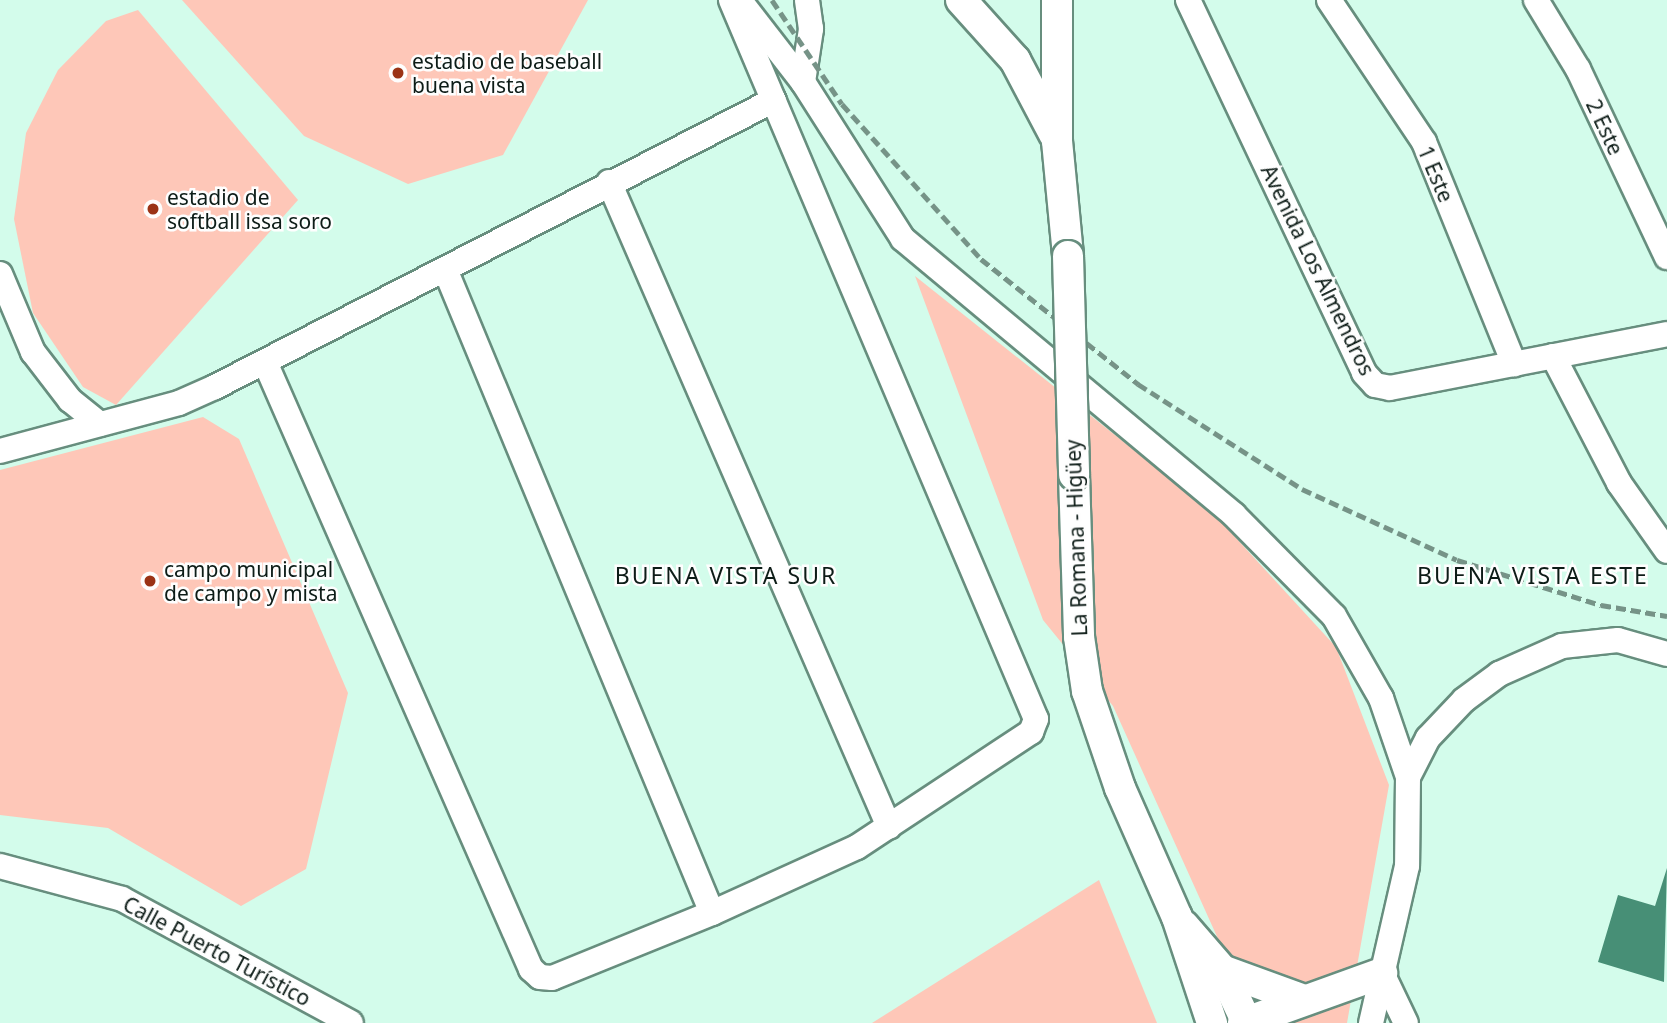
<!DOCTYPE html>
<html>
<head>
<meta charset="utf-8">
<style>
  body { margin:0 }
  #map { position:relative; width:1667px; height:1023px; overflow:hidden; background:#d3fceb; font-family:"Noto Sans",sans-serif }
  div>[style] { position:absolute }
  .green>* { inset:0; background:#fec7b8 }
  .building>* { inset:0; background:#478f76 }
  .roads { filter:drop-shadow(2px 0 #678e7e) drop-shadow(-2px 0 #678e7e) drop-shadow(0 2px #678e7e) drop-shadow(0 -2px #678e7e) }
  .minor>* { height:24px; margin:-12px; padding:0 12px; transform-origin:12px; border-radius:12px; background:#fff }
  .major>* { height:30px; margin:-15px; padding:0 15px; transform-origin:15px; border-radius:15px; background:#fff }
  .rail>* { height:5px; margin-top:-2.5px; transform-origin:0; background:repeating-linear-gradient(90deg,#769387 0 10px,transparent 0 15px) }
  .bridges { filter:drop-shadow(2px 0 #678e7e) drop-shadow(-2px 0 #678e7e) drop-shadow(0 2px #678e7e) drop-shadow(0 -2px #678e7e) }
  .major-bridge>* { height:30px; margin:-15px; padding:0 15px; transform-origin:15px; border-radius:15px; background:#fff }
  .dots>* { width:19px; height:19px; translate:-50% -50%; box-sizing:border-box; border:4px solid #fefefe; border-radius:50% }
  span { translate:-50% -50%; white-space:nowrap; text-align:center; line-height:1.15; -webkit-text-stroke:5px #fefefe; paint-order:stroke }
  .poi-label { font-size:21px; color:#0d1c17 }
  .left { translate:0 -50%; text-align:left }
  .street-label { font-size:21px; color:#0d1c17 }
  .neighbourhood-label { font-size:23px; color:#0d1c17; letter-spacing:2px }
</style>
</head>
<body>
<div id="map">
  <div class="green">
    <i style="clip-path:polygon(182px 0,588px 0,503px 155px,408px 184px,304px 136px)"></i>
    <i style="clip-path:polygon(138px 10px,298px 200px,116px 405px,83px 387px,33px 313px,14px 219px,26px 133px,58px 70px,106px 21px)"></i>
    <i style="clip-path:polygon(915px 276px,1213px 513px,1336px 647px,1389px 785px,1347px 1023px,1256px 1023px,1113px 706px,1043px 620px)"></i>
    <i style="clip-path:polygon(203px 417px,239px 439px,348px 693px,306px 869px,241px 906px,108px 828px,0 815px,0 470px)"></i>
    <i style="clip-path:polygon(1099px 880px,1157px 1023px,872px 1023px)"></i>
  </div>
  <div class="building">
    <i style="clip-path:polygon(1667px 868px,1664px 982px,1598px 962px,1618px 895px,1655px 906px)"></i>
  </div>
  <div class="roads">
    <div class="minor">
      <i style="left:1188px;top:0;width:412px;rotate:64.7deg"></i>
      <i style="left:1364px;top:373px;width:16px;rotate:47deg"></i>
      <i style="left:1375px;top:385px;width:15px;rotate:11deg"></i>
      <i style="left:1390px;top:388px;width:282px;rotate:-11deg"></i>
      <i style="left:1329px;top:0;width:171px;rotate:56.2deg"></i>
      <i style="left:1424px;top:142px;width:240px;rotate:67.9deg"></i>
      <i style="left:1536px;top:0;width:81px;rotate:58.7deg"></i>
      <i style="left:1578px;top:69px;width:208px;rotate:64.7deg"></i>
      <i style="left:744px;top:6px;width:96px;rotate:52.2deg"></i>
      <i style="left:803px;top:82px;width:186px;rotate:57.5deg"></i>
      <i style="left:903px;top:239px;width:431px;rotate:39.8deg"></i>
      <i style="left:1234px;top:515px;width:142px;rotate:45.3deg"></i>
      <i style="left:1334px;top:616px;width:95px;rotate:60.2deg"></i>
      <i style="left:1381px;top:698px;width:83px;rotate:71.1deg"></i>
      <i style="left:1408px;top:777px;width:89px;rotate:90.6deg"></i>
      <i style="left:1407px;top:866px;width:161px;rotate:102.9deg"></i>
      <i style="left:803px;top:82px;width:54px;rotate:-81.4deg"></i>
      <i style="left:811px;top:29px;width:29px;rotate:-98deg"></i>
      <i style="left:609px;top:182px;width:703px;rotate:66.53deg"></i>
      <i style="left:445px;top:269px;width:697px;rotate:67.48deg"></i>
      <i style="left:0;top:274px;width:85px;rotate:67.1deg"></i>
      <i style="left:33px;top:352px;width:61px;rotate:52.4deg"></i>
      <i style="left:70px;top:400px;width:38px;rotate:39deg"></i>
      <i style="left:1553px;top:356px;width:143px;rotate:62.5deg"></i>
      <i style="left:1619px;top:483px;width:83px;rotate:54.8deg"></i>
      <i style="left:265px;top:362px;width:663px;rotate:66.34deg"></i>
      <i style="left:531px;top:969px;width:12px;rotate:42deg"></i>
      <i style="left:540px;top:977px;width:12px;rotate:5deg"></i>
      <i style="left:552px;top:978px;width:173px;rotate:-22.1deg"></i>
      <i style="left:712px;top:913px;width:159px;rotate:-24.5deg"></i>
      <i style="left:857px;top:847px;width:209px;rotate:-33.5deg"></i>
      <i style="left:1031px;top:732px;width:14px;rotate:-69deg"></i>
      <i style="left:1036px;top:719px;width:781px;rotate:-112.99deg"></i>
      <i style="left:0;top:451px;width:185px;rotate:-15deg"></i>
      <i style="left:179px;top:403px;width:39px;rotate:-24deg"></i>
      <i style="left:215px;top:387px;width:628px;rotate:-27.18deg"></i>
      <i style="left:1408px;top:777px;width:44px;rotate:-62.9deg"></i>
      <i style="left:1428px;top:738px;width:52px;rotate:-46.5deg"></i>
      <i style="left:1464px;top:700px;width:44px;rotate:-36.6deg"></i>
      <i style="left:1499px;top:674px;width:69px;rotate:-24deg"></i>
      <i style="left:1562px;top:646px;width:56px;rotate:-6.1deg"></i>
      <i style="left:1618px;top:640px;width:51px;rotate:15.9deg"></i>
      <i style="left:0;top:866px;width:126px;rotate:15.1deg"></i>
      <i style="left:122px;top:899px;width:260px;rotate:28.4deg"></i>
      <i style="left:1382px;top:973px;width:55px;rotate:64.4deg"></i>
    </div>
    <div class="major">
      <i style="left:961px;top:0;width:81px;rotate:48deg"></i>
      <i style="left:1015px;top:60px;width:84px;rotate:62.2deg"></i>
      <i style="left:1057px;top:0;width:141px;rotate:90deg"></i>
      <i style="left:1057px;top:141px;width:116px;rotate:84.5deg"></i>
      <i style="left:1074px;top:475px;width:162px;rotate:88.2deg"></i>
      <i style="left:1079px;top:637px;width:55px;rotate:81.6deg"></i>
      <i style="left:1087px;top:691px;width:102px;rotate:71.2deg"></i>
      <i style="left:1120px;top:788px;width:141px;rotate:66.2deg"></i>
      <i style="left:1177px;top:917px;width:112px;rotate:71.7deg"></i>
      <i style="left:1184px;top:926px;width:58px;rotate:49.2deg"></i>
      <i style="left:1222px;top:970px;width:59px;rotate:64.7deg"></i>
      <i style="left:1222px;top:970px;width:87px;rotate:20.1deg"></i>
      <i style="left:1243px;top:1023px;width:148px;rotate:-19.8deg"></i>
    </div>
  </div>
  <div class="rail">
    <i style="left:772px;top:0;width:125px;rotate:56.1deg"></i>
    <i style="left:842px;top:104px;width:208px;rotate:48.1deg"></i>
    <i style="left:981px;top:259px;width:201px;rotate:38.5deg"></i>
    <i style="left:1138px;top:384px;width:195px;rotate:32.6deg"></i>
    <i style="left:1302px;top:489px;width:170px;rotate:24.6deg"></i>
    <i style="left:1457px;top:560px;width:151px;rotate:17.4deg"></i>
    <i style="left:1601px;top:605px;width:67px;rotate:9.5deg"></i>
  </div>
  <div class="bridges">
    <div class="major-bridge">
      <i style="left:1068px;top:256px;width:219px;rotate:88.4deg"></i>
    </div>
  </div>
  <div class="dots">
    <i style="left:398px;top:73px;background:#9b3316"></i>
    <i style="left:153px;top:209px;background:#9b3316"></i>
    <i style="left:150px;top:581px;background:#9b3316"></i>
  </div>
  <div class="poi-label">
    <span class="left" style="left:412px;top:73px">estadio de baseball<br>buena vista</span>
    <span class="left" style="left:167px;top:209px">estadio de<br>softball issa soro</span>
    <span class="left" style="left:164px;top:581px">campo municipal<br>de campo y mista</span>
  </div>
  <div class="street-label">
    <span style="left:1605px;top:127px;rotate:65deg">2 Este</span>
    <span style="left:1436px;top:174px;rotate:67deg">1 Este</span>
    <span style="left:1318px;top:270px;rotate:64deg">Avenida Los Almendros</span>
    <span style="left:1076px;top:538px;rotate:-92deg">La Romana - Higüey</span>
    <span style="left:217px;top:951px;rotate:28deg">Calle Puerto Turístico</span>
  </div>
  <div class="neighbourhood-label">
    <span style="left:726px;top:575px">BUENA VISTA SUR</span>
    <span style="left:1533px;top:575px">BUENA VISTA ESTE</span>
  </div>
</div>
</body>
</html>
